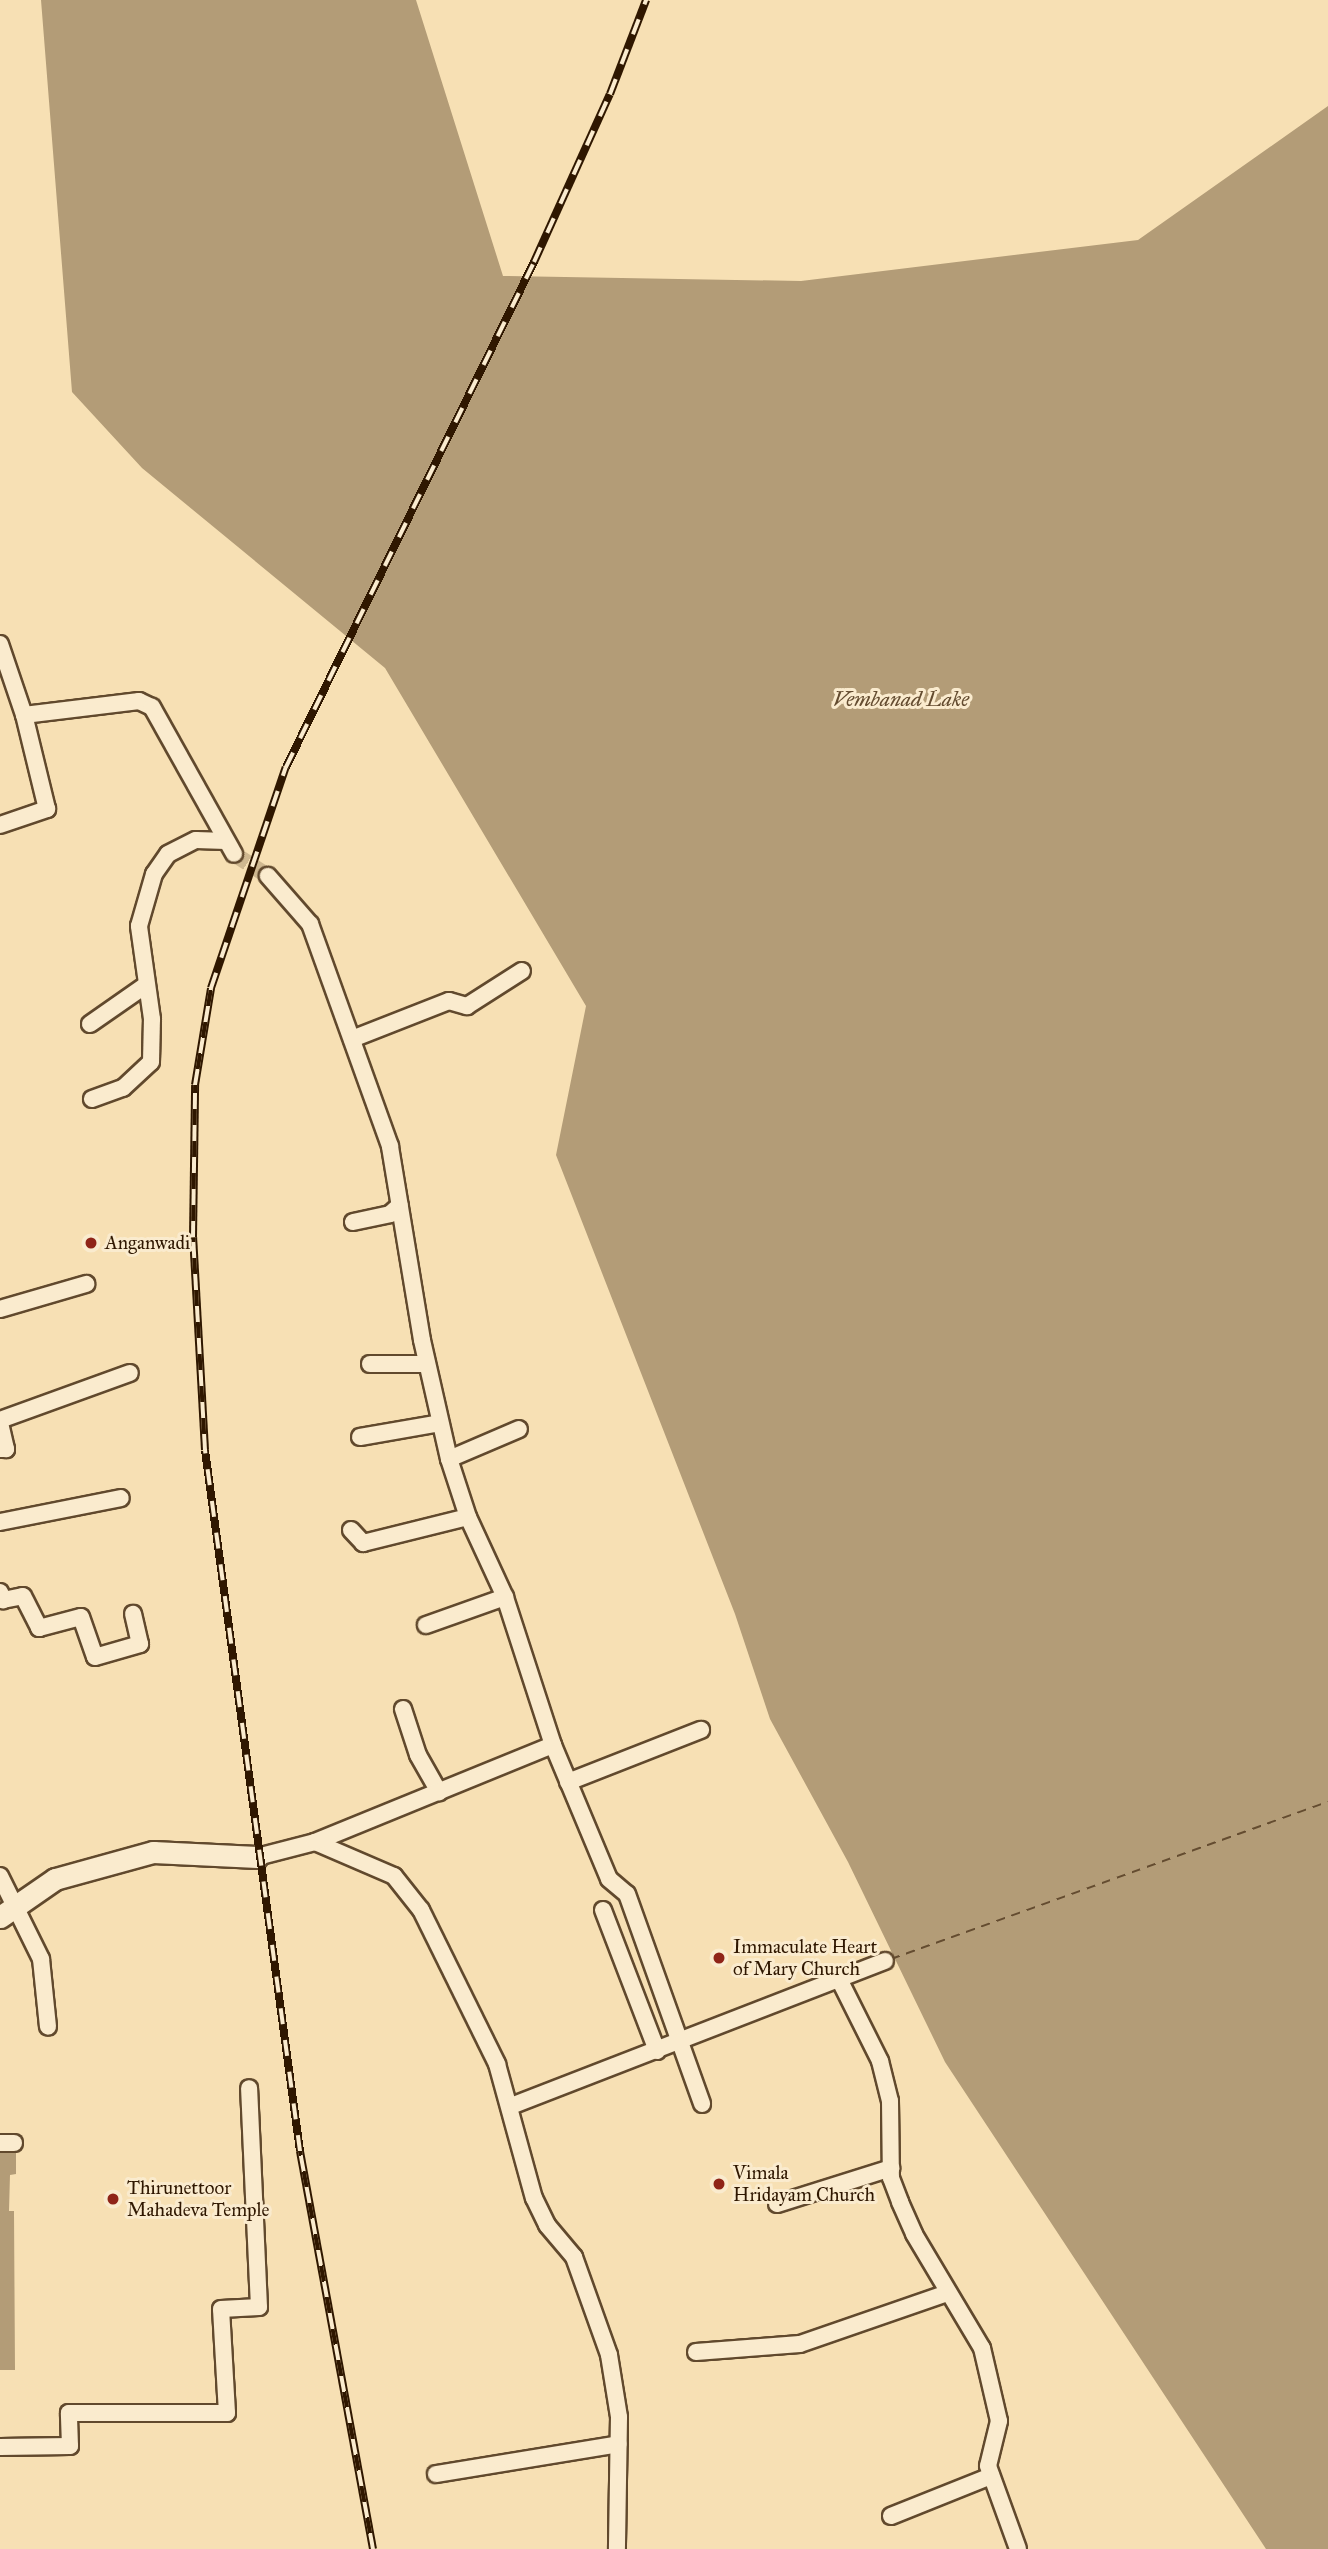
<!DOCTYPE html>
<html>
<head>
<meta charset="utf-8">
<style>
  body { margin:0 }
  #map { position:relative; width:1328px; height:2549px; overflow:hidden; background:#f7e0b4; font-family:"IM FELL Great Primer",serif }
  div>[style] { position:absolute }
  .water>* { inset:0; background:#b39c77 }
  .ferry>* { height:2px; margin-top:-1px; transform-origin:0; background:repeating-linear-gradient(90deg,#644c30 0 9px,transparent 0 16px) }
  .street-tunnel>* { height:16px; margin-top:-8px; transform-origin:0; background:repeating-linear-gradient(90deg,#cfb890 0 16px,transparent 0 24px) }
  .roads { filter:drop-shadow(2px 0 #61492d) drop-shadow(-2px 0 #61492d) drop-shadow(0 2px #61492d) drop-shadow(0 -2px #61492d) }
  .street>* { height:16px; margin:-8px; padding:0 8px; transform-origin:8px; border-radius:8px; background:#faebce }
  .secondary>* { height:21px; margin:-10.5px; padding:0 10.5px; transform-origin:10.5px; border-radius:10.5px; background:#faebce }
  .rail>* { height:8px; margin-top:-4px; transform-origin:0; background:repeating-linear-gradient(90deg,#faebce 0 16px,#2f1700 0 32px); box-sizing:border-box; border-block:2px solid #2f1700 }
  .dots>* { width:19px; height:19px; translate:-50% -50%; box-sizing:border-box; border:4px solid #faebce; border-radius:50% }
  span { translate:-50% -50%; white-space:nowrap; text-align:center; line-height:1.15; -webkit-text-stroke:6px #faebce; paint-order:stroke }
  .poi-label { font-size:19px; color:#2f1700 }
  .left { translate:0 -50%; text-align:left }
  .water-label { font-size:21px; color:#644c30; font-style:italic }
</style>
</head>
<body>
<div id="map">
  <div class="water">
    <i style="clip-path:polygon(41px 0,416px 0,503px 276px,801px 281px,1138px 240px,1328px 106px,1328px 2549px,1266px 2549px,945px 2062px,848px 1862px,770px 1719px,735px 1614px,556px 1155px,586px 1006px,385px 668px,142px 468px,72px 392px)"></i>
    <i style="clip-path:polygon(0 2152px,16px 2152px,16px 2174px,10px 2175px,9px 2211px,14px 2211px,15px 2370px,0 2370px)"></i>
  </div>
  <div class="ferry">
    <i style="left:891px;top:1959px;width:464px;rotate:-19.8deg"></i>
  </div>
  <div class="street-tunnel">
    <i style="left:234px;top:854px;width:40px;rotate:32.9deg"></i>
  </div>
  <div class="roads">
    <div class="street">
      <i style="left:0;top:644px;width:75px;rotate:71.3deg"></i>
      <i style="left:24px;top:715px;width:116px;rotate:-6.9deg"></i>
      <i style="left:139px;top:701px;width:14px;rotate:25deg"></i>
      <i style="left:152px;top:707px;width:168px;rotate:60.8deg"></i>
      <i style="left:0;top:825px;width:50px;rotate:-18.8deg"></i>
      <i style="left:47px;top:809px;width:97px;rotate:-103.7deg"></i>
      <i style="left:90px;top:1024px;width:68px;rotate:-34.9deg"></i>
      <i style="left:352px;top:1039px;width:104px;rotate:-21.4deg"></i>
      <i style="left:449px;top:1001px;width:19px;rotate:16deg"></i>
      <i style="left:467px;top:1006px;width:65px;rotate:-32.5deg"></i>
      <i style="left:92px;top:1099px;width:33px;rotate:-20deg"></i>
      <i style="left:123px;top:1088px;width:38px;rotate:-43deg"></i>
      <i style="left:151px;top:1062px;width:43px;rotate:-88.7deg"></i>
      <i style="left:152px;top:1019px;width:94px;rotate:-98deg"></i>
      <i style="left:139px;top:926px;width:54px;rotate:-73.9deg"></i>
      <i style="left:154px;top:874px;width:24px;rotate:-55deg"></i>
      <i style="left:168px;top:854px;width:31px;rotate:-27deg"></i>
      <i style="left:196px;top:840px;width:30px;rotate:2deg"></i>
      <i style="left:353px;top:1222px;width:38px;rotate:-12deg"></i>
      <i style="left:390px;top:1214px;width:13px;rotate:-42deg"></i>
      <i style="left:0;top:1309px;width:90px;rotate:-16.2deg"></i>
      <i style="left:370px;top:1364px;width:57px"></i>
      <i style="left:0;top:1420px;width:138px;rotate:-19.9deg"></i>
      <i style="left:0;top:1423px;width:27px;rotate:77deg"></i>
      <i style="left:6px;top:1449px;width:6px;rotate:180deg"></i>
      <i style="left:360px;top:1437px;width:81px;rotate:-9.9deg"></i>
      <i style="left:449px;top:1459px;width:76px;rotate:-23.2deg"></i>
      <i style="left:0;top:1522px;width:123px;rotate:-11.2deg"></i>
      <i style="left:351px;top:1530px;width:18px;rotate:47deg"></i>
      <i style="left:363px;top:1543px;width:108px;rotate:-13.9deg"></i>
      <i style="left:0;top:1592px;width:9px;rotate:69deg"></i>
      <i style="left:3px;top:1600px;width:20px;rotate:-11deg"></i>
      <i style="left:23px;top:1596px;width:36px;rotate:63deg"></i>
      <i style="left:39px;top:1628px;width:43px;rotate:-14.7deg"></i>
      <i style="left:81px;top:1617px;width:42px;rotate:70.7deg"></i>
      <i style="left:95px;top:1657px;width:47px;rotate:-16.1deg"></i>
      <i style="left:140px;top:1644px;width:31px;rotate:-103deg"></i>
      <i style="left:426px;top:1625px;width:84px;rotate:-19.5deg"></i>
      <i style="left:403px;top:1709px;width:48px;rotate:71.9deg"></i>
      <i style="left:418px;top:1755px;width:43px;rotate:60.4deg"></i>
      <i style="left:553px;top:1745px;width:145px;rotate:67.3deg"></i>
      <i style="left:609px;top:1879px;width:23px;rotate:40deg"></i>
      <i style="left:627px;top:1894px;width:223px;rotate:70.3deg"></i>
      <i style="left:568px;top:1782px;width:143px;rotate:-21.4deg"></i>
      <i style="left:315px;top:1842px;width:86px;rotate:23.3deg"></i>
      <i style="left:394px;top:1876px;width:43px;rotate:51.5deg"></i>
      <i style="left:421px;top:1910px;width:172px;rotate:63.7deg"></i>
      <i style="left:497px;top:2064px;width:139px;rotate:74.6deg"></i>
      <i style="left:534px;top:2198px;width:30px;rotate:64deg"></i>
      <i style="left:547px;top:2225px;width:42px;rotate:49.8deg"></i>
      <i style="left:574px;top:2257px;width:104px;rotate:70.3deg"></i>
      <i style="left:609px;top:2355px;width:63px;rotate:80.8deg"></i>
      <i style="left:619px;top:2417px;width:132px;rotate:90.9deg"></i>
      <i style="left:257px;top:1857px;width:60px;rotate:-14.5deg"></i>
      <i style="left:315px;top:1842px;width:257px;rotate:-22.2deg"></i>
      <i style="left:553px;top:1745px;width:156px;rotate:-108deg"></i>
      <i style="left:505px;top:1597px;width:88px;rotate:-114.8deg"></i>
      <i style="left:468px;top:1517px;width:61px;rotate:-108.1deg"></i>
      <i style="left:449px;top:1459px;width:122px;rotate:-102.8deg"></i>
      <i style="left:422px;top:1340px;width:197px;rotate:-99.4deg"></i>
      <i style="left:390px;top:1146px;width:236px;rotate:-109.8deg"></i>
      <i style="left:310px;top:924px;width:64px;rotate:-131.2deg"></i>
      <i style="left:0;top:1876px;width:93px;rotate:63.7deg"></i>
      <i style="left:41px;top:1959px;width:68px;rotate:84.1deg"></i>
      <i style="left:603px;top:1910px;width:151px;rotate:69deg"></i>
      <i style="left:839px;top:1979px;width:92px;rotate:63.4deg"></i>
      <i style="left:880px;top:2061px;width:41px;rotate:76deg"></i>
      <i style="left:890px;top:2101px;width:77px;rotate:89.3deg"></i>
      <i style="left:891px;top:2178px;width:26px;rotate:69deg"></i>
      <i style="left:900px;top:2202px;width:35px;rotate:66deg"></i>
      <i style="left:914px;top:2234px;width:133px;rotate:59.2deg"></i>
      <i style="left:982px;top:2348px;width:75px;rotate:76.9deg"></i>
      <i style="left:999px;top:2421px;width:46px;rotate:103.7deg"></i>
      <i style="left:988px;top:2466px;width:88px;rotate:70.1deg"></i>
      <i style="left:511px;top:2106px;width:401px;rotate:-21.2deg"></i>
      <i style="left:0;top:2143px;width:14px"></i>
      <i style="left:777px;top:2204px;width:120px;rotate:-17.5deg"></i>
      <i style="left:696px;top:2352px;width:104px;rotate:-4.4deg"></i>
      <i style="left:800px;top:2344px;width:156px;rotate:-19.1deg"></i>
      <i style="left:0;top:2447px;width:70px;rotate:-0.8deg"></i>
      <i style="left:70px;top:2446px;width:33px;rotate:-92deg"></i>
      <i style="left:69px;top:2413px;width:158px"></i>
      <i style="left:227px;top:2413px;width:104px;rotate:-93.3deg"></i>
      <i style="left:221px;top:2309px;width:38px;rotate:-3deg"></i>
      <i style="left:259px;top:2307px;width:219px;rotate:-92.6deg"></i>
      <i style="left:436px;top:2474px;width:185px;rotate:-9.3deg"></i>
      <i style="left:891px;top:2516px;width:108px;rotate:-21.8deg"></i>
    </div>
    <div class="secondary">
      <i style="left:0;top:1917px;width:67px;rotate:-34.6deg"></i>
      <i style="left:55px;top:1879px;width:102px;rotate:-15.4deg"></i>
      <i style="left:153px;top:1852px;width:104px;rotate:2.8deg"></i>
    </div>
  </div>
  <div class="rail">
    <i style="left:373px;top:2549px;width:405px;rotate:-100.4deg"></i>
    <i style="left:300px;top:2151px;width:707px;rotate:-97.72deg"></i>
    <i style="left:205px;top:1450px;width:213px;rotate:-93.2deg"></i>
    <i style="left:193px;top:1237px;width:152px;rotate:-89.2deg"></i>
    <i style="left:195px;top:1085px;width:98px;rotate:-80.6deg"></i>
    <i style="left:211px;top:988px;width:233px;rotate:-71.3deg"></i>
    <i style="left:286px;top:767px;width:563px;rotate:-63.84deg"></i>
    <i style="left:534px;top:262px;width:184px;rotate:-65.7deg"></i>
    <i style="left:610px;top:94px;width:101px;rotate:-69deg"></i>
  </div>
  <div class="dots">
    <i style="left:91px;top:1243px;background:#8f2418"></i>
    <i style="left:719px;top:1958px;background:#8f2418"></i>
    <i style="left:719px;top:2184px;background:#8f2418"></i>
    <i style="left:113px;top:2199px;background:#8f2418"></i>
  </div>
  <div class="poi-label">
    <span class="left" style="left:105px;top:1243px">Anganwadi</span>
    <span class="left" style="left:733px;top:1958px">Immaculate Heart<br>of Mary Church</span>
    <span class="left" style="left:733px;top:2184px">Vimala<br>Hridayam Church</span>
    <span class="left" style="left:127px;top:2199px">Thirunettoor<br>Mahadeva Temple</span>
  </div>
  <div class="water-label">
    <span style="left:901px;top:699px">Vembanad Lake</span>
  </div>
</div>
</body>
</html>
